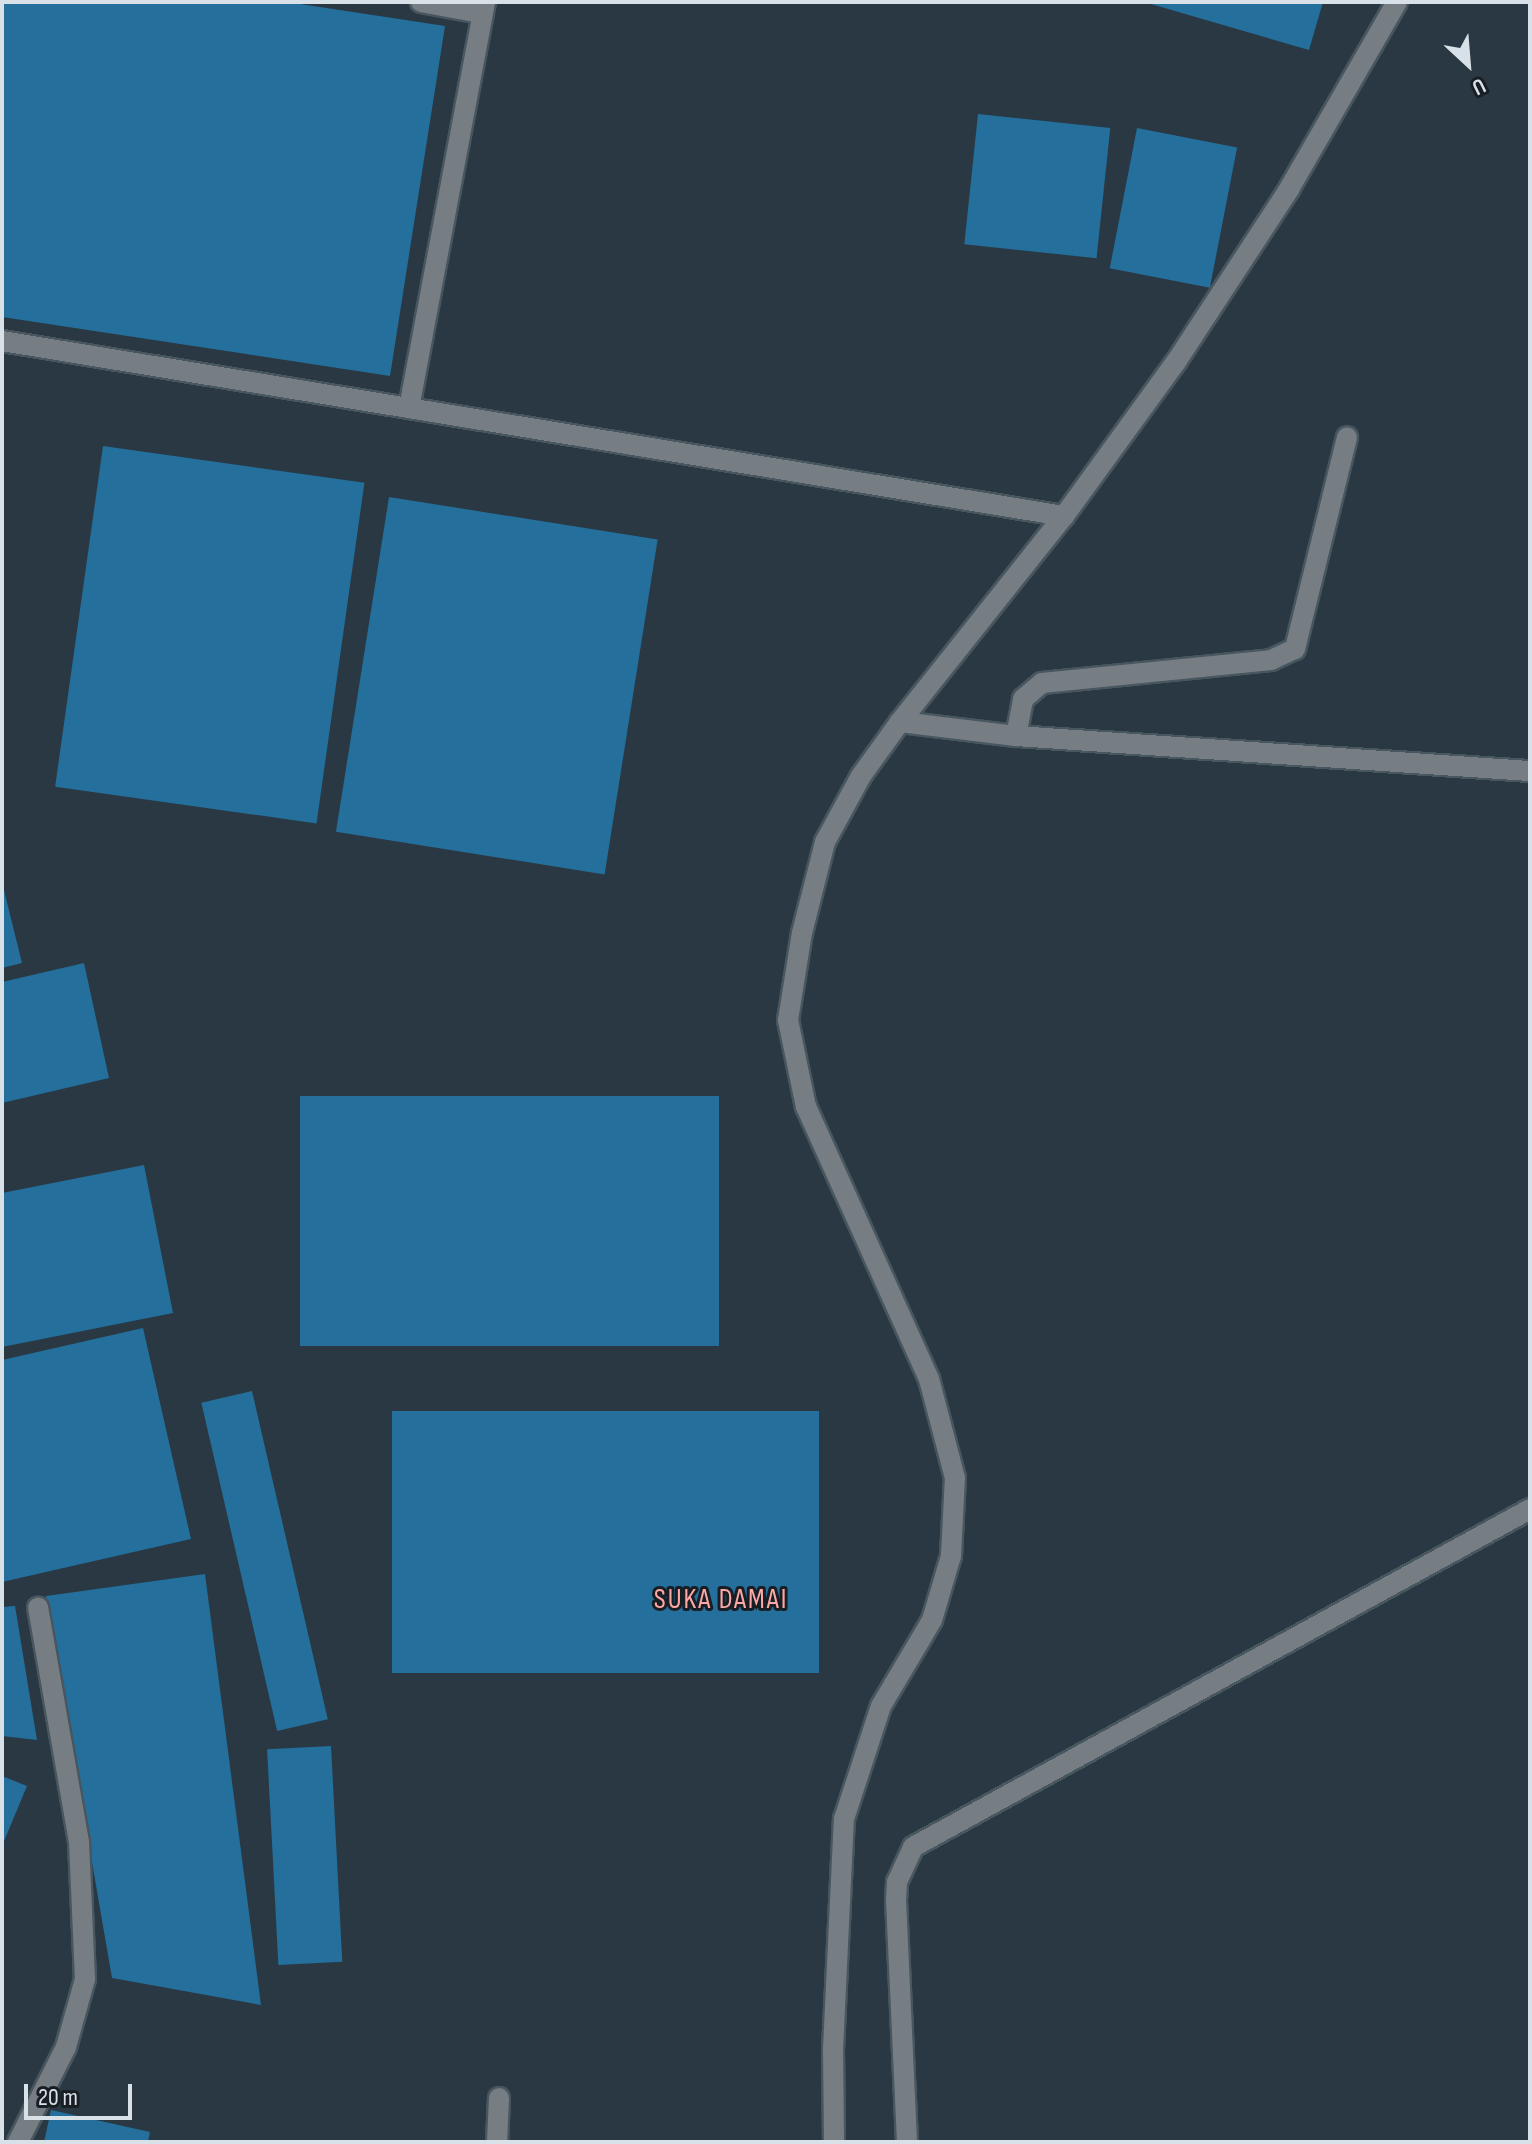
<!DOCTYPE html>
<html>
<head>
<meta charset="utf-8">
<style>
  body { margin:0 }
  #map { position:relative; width:1532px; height:2144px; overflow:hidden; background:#293842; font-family:"Sofia Sans Condensed",sans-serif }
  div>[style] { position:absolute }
  .building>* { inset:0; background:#246f9b; transform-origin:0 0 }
  .roads { filter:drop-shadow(2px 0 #485660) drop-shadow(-2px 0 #485660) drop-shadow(0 2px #485660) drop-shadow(0 -2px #485660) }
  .minor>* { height:20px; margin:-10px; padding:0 10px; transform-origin:10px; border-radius:10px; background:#777e83 }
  span { translate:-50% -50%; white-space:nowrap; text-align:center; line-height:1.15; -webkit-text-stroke:6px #181e23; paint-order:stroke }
  .quarter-label { font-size:28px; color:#fca8a6; letter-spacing:2px }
  .frame { position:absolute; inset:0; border:4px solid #d8e1e7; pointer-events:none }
  .north { position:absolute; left:1428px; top:24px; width:80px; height:80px; -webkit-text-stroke:6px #181e23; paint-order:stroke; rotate:154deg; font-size:22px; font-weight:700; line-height:32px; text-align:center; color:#d8e1e7 }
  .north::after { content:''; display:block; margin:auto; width:28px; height:36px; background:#d8e1e7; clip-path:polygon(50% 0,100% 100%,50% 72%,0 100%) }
  .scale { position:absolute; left:24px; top:2084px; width:108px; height:36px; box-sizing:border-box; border:4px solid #d8e1e7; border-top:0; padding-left:10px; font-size:24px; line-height:28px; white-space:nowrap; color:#d8e1e7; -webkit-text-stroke:6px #181e23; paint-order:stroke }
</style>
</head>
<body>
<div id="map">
  <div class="building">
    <i style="clip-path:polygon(2px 2px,287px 2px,445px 26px,390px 376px,2px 317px)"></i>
    <i style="clip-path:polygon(1144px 2px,1323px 2px,1309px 50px)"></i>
    <i style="left:978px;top:114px;width:133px;height:131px;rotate:6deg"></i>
    <i style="left:1137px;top:128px;width:102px;height:143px;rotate:11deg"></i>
    <i style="left:103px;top:446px;width:264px;height:344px;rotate:8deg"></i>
    <i style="left:389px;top:497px;width:272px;height:339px;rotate:9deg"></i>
    <i style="clip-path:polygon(2px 882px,22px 963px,2px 968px)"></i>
    <i style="clip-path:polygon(84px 963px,109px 1078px,2px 1103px,2px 982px)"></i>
    <i style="left:300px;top:1096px;width:419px;height:250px"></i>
    <i style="clip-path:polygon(144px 1165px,173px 1313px,2px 1347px,2px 1193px)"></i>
    <i style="clip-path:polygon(143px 1328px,191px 1539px,2px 1582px,2px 1360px)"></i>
    <i style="left:252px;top:1391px;width:337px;height:52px;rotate:77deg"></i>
    <i style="left:819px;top:1411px;width:262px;height:427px;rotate:90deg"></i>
    <i style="clip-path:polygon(205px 1574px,261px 2005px,112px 1978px,46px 1596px)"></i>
    <i style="clip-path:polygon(15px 1606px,37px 1740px,2px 1736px,2px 1607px)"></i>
    <i style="left:331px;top:1746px;width:216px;height:64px;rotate:87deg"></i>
    <i style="clip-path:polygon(2px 1776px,27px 1786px,2px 1846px)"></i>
    <i style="clip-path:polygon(51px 2110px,150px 2132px,148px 2142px,44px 2142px)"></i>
  </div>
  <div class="roads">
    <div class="minor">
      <i style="left:421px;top:2px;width:61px;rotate:10.4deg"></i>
      <i style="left:2px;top:341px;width:1076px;rotate:9.36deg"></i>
      <i style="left:409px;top:408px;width:413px;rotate:-79.4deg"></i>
      <i style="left:900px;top:722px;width:117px;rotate:6.9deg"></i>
      <i style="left:1016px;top:736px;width:515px;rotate:3.9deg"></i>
      <i style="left:1016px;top:736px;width:38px;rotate:-79deg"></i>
      <i style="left:1023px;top:699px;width:25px;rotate:-40deg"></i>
      <i style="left:1042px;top:683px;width:230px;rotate:-5.7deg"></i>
      <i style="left:1271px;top:660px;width:26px;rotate:-25deg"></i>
      <i style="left:1295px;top:649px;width:218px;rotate:-76.2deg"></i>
      <i style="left:18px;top:2142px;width:106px;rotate:-63.2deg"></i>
      <i style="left:66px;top:2047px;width:71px;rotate:-74.4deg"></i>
      <i style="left:85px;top:1979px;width:137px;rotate:-92.5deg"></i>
      <i style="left:79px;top:1842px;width:238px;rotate:-99.9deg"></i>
      <i style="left:497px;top:2142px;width:44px;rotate:-87.4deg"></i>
      <i style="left:834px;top:2142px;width:92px;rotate:-90.6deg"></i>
      <i style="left:833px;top:2050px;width:231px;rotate:-87.3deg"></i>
      <i style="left:844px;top:1819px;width:119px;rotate:-71.9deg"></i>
      <i style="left:881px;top:1706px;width:100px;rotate:-59.3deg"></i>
      <i style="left:932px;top:1620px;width:67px;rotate:-73.5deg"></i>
      <i style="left:951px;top:1556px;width:78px;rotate:-87.1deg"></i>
      <i style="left:955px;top:1478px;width:102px;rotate:-104.7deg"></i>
      <i style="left:929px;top:1379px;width:299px;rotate:-114.3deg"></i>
      <i style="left:806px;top:1107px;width:89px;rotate:-101.7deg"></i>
      <i style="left:788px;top:1020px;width:88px;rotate:-80.9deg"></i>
      <i style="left:802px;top:933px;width:94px;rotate:-75.8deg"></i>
      <i style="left:825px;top:842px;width:75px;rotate:-61.4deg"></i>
      <i style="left:861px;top:776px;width:67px;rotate:-54.2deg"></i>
      <i style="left:900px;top:722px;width:263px;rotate:-51.5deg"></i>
      <i style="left:1064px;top:516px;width:190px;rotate:-54deg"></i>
      <i style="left:1176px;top:362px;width:207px;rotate:-56.8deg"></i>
      <i style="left:1289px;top:189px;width:216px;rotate:-60deg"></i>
      <i style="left:907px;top:2142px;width:241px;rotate:-92.6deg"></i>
      <i style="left:896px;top:1901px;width:19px;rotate:-87deg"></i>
      <i style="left:897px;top:1882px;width:38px;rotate:-65deg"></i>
      <i style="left:913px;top:1847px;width:704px;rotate:-28.71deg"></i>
    </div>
  </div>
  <div class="quarter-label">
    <span style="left:721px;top:1600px">SUKA DAMAI</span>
  </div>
  <div class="frame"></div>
  <div class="north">U</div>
  <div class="scale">20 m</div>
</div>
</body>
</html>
